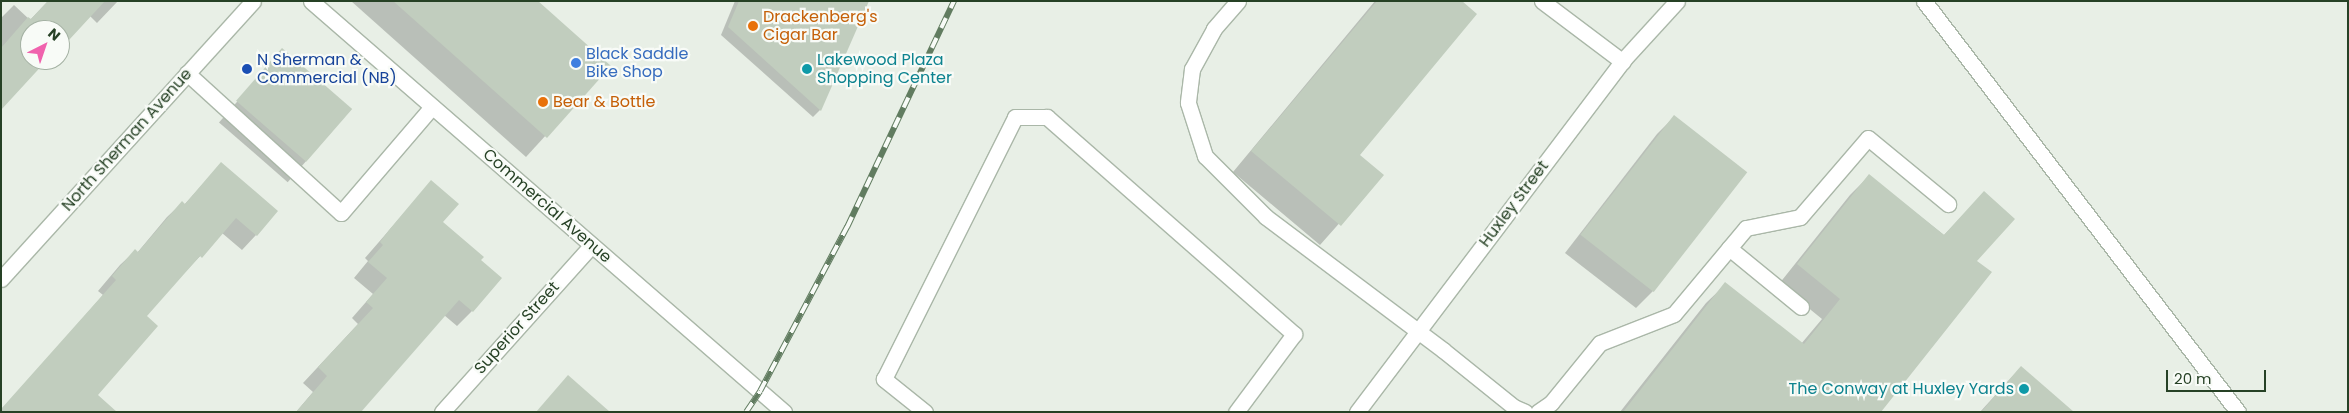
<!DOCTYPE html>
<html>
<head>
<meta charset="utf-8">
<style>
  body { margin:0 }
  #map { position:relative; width:2349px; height:413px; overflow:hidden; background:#e8efe6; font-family:Poppins,sans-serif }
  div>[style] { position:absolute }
  .shadow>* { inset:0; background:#0003; transform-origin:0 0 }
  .building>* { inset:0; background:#c1cdbe; transform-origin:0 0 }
  .roads { filter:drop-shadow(1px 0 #aab7a8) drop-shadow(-1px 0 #aab7a8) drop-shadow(0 1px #aab7a8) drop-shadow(0 -1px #aab7a8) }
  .lane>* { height:15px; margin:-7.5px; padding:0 7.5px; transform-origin:7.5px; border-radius:7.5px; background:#fff }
  .street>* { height:15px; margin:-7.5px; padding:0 7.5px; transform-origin:7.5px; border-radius:7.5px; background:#fff }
  .secondary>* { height:15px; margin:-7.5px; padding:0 7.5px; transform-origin:7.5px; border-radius:7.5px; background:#fff }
  .rail>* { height:5.5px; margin-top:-2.75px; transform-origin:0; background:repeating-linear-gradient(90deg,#f8fbf7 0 11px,#617c60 0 22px); box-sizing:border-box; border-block:1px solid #617c60 }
  .dots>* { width:14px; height:14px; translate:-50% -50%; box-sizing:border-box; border:2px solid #f8fbf7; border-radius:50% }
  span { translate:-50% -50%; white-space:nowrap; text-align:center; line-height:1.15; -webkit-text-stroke:4.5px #f8fbf7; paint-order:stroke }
  .food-label { font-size:16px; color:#c56008 }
  .left { translate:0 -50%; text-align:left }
  .shop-label { font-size:16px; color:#366cbe }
  .transit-label { font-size:16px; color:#164399 }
  .culture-label { font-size:16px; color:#0d838f }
  .right { translate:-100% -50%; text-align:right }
  .street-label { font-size:16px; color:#264125 }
  .frame { position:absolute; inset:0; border:2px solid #264125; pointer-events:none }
  .north { position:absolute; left:20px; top:20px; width:50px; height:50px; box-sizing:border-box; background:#f8fbf7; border:1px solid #a4b1a3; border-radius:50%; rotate:41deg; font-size:14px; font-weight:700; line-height:20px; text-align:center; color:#264125 }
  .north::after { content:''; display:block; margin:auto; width:18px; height:22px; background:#f062ad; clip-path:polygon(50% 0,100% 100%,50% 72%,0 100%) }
  .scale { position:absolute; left:2166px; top:370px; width:100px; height:22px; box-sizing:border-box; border:2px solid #264125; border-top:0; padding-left:6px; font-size:15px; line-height:18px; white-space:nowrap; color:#264125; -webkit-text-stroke:4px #f8fbf7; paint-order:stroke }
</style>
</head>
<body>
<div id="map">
  <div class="shadow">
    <i style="clip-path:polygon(48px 1px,118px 1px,97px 23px,90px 16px,60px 47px,60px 30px,30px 30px,30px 60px,45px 60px,1px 108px,1px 18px,14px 5px,30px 20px)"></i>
    <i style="clip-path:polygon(351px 1px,536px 1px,609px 66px,526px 157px)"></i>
    <i style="clip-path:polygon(735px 1px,867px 1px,820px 110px,813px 117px,721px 35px)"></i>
    <i style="clip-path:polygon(1375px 1px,1460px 1px,1358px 155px,1382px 175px,1320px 245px,1233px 172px)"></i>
    <i style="left:282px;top:50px;width:91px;height:96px;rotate:41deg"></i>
    <i style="clip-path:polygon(1674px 117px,1745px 172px,1653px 291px,1636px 308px,1565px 253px,1657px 134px)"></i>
    <i style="clip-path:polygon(221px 164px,256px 235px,242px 250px,222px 233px,186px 271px,1px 412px,103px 295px,98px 291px,120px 265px,135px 251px,137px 253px,167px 217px,182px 203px,184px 205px)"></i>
    <i style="clip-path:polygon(1869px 176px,1944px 235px,1984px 193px,1975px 261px,1879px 412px,1620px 412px,1706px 303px,1726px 284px,1801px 344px,1822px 319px,1779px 284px,1850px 195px)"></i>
    <i style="clip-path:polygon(431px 182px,442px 222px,479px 260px,472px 311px,457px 326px,444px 315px,359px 412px,296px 412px,313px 392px,303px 383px,358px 324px,352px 318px,373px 294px,354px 278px,368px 261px,365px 258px)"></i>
    <i style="clip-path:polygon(2021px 367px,2072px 412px,1980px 412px)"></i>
  </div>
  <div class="building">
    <i style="clip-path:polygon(48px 1px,105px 1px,69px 40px,67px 38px,60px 45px,60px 30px,30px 30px,30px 60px,47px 60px,1px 110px,1px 48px,28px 17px,31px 19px)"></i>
    <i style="clip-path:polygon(393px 1px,538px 1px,611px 66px,547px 138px)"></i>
    <i style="clip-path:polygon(739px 1px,869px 1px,821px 111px,728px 27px)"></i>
    <i style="clip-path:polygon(1377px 1px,1462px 1px,1477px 14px,1360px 155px,1384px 175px,1341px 226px,1251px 151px)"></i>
    <i style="left:282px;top:48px;width:93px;height:70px;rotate:41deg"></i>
    <i style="left:1674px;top:115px;width:93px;height:152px;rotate:38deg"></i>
    <i style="clip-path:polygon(221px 162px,278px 211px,257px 236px,236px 218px,202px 258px,200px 256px,147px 316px,158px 326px,98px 395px,117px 412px,1px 412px,1px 409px,116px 280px,112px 276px,135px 249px,138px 252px,182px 201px,185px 204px)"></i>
    <i style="clip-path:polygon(1869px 174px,1944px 235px,1984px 191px,2015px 219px,1977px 261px,1992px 272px,1881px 412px,1623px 412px,1725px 282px,1804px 344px,1840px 299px,1797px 264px)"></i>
    <i style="clip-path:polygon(431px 180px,459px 204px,443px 222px,484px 257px,481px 260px,502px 278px,473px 312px,459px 300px,361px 412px,296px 412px,327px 376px,318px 367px,373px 308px,366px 302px,387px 278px,368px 262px,383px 245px,380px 242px,389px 230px)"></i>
    <i style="clip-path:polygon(2021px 366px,2074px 412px,1981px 412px)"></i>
    <i style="clip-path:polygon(568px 375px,610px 412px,536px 412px)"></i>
  </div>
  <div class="roads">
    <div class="lane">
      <i style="left:1238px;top:1px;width:37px;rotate:131deg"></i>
      <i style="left:1214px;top:29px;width:46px;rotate:118.8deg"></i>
      <i style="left:1192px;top:69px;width:34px;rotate:97deg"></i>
      <i style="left:1188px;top:103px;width:56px;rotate:72.2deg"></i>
      <i style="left:1205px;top:156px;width:86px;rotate:45deg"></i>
      <i style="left:1266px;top:217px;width:221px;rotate:36.9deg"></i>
      <i style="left:1443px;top:350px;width:91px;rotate:38.8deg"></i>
      <i style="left:1514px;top:407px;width:12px;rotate:24deg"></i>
      <i style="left:1542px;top:1px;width:101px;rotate:37deg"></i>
      <i style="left:1924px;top:1px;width:517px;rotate:52.62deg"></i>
      <i style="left:187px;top:73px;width:208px;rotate:42.3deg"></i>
      <i style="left:341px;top:213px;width:140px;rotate:-49.4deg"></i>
      <i style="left:1729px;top:248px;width:93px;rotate:39.3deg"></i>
      <i style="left:925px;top:412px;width:53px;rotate:-141.2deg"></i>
      <i style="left:884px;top:379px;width:293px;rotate:-63.4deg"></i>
      <i style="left:1015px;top:117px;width:32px"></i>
      <i style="left:1047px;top:117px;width:329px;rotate:41.3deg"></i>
      <i style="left:1294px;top:334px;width:97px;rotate:126.6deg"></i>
      <i style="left:1538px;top:412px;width:16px;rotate:-35deg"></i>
      <i style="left:1551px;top:403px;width:77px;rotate:-50.8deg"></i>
      <i style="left:1600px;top:343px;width:79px;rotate:-21.4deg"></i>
      <i style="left:1674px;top:314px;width:112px;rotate:-50.1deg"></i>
      <i style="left:1746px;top:228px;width:55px;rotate:-11.5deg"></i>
      <i style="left:1800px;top:217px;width:104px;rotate:-49.3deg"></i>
      <i style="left:1868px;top:138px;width:104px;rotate:39.5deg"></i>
    </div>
    <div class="street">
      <i style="left:442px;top:412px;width:224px;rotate:-48.1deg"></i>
      <i style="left:1357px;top:412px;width:444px;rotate:-52.9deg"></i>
      <i style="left:1625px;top:58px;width:77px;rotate:-47.6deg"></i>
    </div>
    <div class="secondary">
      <i style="left:311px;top:1px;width:627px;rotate:40.99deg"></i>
      <i style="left:1px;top:279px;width:375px;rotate:-47.8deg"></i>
    </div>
  </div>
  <div class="rail">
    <i style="left:746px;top:412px;width:25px;rotate:-56deg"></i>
    <i style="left:760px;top:391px;width:186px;rotate:-62.1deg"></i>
    <i style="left:847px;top:227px;width:250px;rotate:-64.7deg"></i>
  </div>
  <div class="dots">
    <i style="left:753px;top:26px;background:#e8710a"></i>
    <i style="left:576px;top:63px;background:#3f7fe0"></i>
    <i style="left:247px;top:69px;background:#1a4fb4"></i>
    <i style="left:807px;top:69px;background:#0f9aa8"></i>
    <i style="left:543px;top:102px;background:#e8710a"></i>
    <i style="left:2024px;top:389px;background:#0f9aa8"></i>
  </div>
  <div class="food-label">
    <span class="left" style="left:763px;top:26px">Drackenberg's<br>Cigar Bar</span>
    <span class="left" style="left:553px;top:102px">Bear &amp; Bottle</span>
  </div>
  <div class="shop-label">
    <span class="left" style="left:586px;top:63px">Black Saddle<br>Bike Shop</span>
  </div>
  <div class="transit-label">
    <span class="left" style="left:257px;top:69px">N Sherman &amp;<br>Commercial (NB)</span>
  </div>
  <div class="culture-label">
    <span class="left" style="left:817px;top:69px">Lakewood Plaza<br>Shopping Center</span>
    <span class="right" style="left:2014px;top:389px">The Conway at Huxley Yards</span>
  </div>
  <div class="street-label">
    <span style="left:127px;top:140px;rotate:-48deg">North Sherman Avenue</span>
    <span style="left:1514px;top:204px;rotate:-53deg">Huxley Street</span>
    <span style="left:547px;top:206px;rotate:41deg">Commercial Avenue</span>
    <span style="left:517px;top:328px;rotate:-48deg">Superior Street</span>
  </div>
  <div class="frame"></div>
  <div class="north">N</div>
  <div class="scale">20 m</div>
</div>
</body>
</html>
